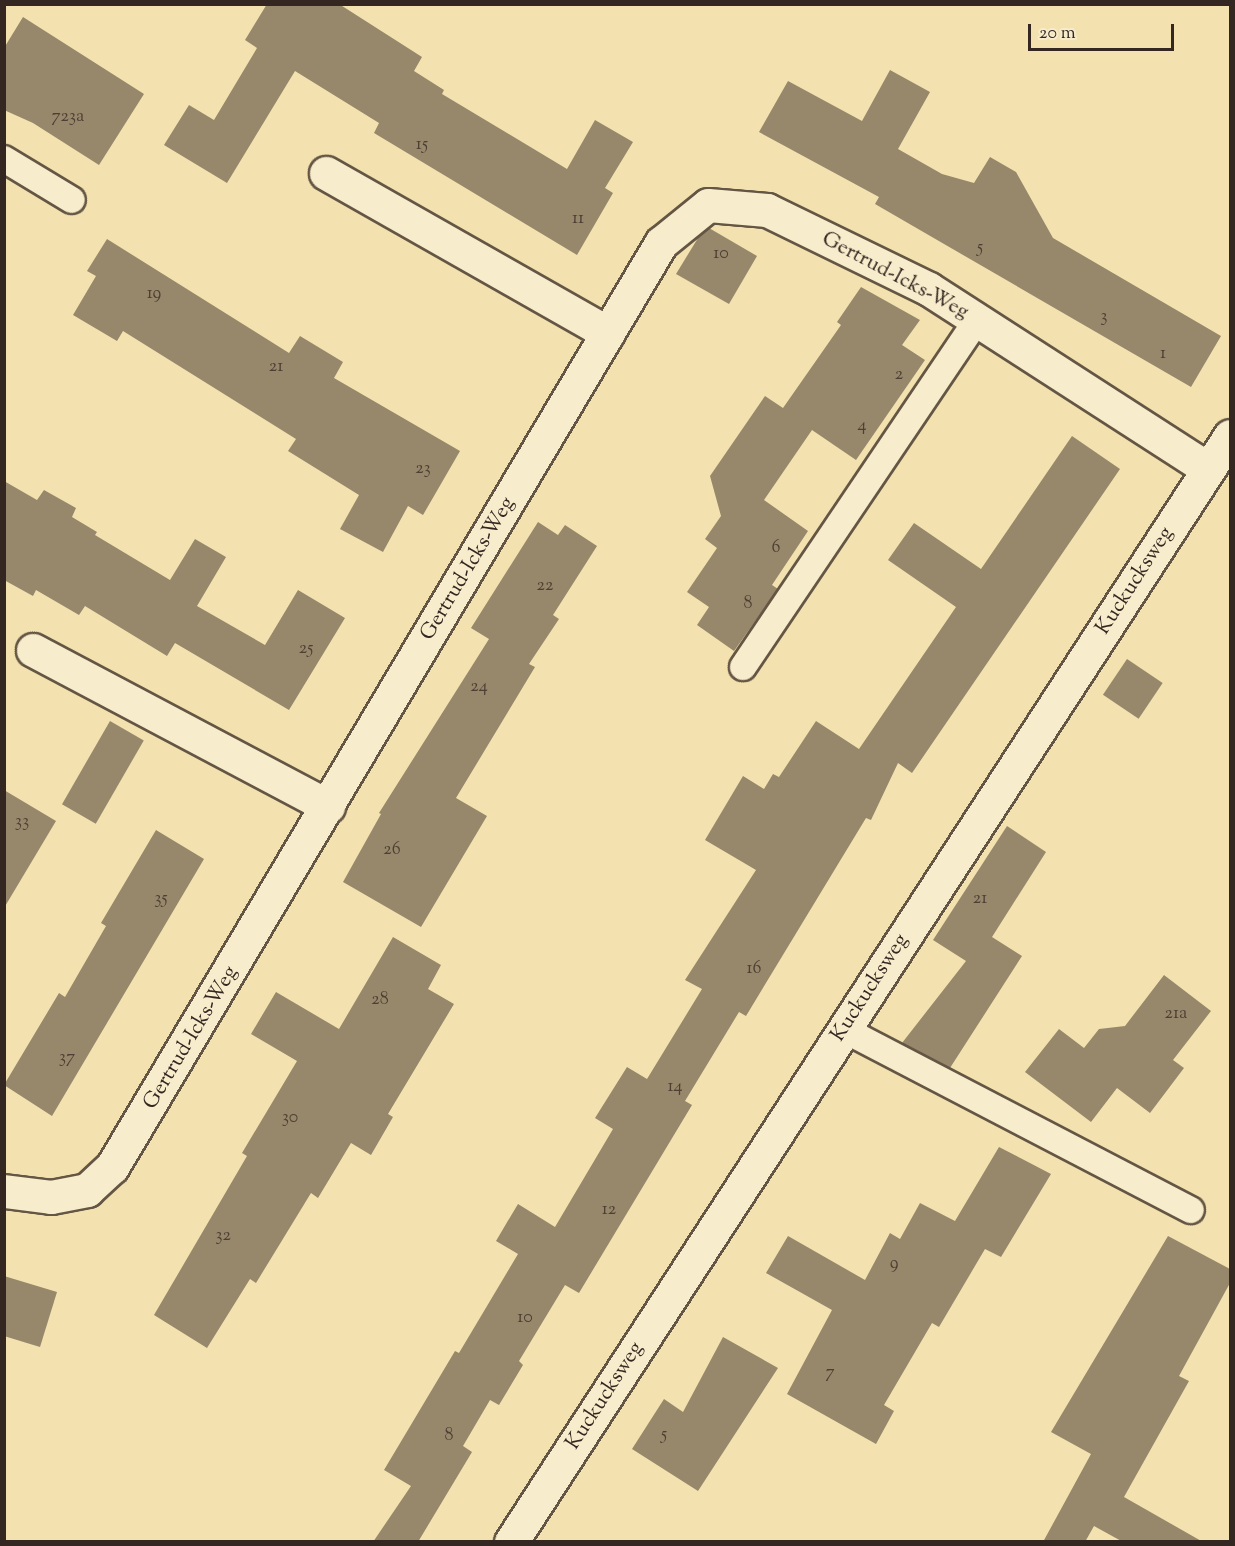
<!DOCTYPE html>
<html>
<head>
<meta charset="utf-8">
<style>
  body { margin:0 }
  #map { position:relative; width:1235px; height:1546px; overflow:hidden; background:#f3e1af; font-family:"Sorts Mill Goudy",serif }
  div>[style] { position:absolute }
  .building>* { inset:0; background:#97886b; transform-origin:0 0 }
  .roads { filter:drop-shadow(2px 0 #645644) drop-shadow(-2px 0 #645644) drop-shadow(0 2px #645644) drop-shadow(0 -2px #645644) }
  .service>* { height:26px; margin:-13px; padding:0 13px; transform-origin:13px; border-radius:13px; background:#f7eccb }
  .minor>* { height:33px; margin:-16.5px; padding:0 16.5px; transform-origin:16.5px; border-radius:16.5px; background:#f7eccb }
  span { translate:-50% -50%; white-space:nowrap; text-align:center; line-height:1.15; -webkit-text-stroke:4.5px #f7eccb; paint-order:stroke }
  .number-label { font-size:18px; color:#4d3f34 }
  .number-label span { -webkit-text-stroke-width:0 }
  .street-label { font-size:21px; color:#342721 }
  .frame { position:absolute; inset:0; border:6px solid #342721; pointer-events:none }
  .scale { position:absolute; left:1028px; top:24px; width:146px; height:27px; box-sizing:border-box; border:3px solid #342721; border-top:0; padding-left:8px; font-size:18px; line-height:21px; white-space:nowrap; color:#342721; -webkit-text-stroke:4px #f7eccb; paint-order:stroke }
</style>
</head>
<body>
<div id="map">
  <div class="building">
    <i style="clip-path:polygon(267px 4px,339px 4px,422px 57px,414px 71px,444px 90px,442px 94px,567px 169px,595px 120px,633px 142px,605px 188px,613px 193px,577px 255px,374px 133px,379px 123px,295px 71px,227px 183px,164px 145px,189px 105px,214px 120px,257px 48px,245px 40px)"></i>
    <i style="clip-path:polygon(23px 17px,144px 94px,99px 165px,33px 123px,4px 110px,4px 48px)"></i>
    <i style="clip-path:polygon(890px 70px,930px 92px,898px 149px,942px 174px,974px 183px,990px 157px,1016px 172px,1053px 238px,1221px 336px,1191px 387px,875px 204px,879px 197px,759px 132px,788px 81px,862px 121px)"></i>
    <i style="clip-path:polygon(709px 228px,757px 256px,729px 304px,676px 274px,698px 238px)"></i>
    <i style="clip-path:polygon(107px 239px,289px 353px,300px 336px,343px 362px,334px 378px,460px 451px,423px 515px,408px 506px,383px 552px,340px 529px,359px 495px,288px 451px,296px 439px,123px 331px,117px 341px,73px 315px,96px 276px,87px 271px)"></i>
    <i style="clip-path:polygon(861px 287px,920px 320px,902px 345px,925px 360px,856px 460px,812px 430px,764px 500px,808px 531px,772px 585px,778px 589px,734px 651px,697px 625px,709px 607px,687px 592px,717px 548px,705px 539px,721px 516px,710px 476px,765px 396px,783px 408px,841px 325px,837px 322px)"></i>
    <i style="clip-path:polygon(1072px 436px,1120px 469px,912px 773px,898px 763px,871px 820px,866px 818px,746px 1016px,739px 1012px,685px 1101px,692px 1105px,579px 1293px,565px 1285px,519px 1361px,523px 1365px,499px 1405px,490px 1400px,463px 1446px,472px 1452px,418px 1542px,373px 1542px,411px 1486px,384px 1470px,455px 1351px,459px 1353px,518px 1254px,496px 1241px,506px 1224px,518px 1204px,555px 1227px,613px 1129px,595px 1118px,627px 1067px,647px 1079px,702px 989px,685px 980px,756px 870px,705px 840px,743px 776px,764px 789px,773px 774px,779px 777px,816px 721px,859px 749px,956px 607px,888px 560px,914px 523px,981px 569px)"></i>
    <i style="clip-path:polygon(4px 481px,37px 500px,44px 490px,76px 508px,72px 517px,97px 532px,95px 535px,170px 580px,195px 539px,226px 557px,197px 606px,265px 645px,298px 590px,345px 618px,289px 710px,175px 643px,167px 656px,85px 606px,79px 615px,36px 590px,33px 596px,4px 580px)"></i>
    <i style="clip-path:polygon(538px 522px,558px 535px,565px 525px,597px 546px,553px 615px,559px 619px,529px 664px,535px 667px,456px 798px,487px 816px,421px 927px,343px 882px,381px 814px,379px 813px,489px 639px,471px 628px)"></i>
    <i style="left:1127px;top:659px;width:43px;height:43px;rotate:34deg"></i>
    <i style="left:110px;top:721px;width:39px;height:96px;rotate:30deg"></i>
    <i style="clip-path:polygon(4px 790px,56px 821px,4px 908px)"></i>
    <i style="clip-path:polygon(1007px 826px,1046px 852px,992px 937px,1022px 956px,950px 1068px,902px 1043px,966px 961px,933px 940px)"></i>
    <i style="clip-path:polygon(156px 830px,204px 859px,52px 1116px,4px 1085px,59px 993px,65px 997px,106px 926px,101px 923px)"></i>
    <i style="clip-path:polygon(393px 937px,441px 965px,428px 989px,454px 1004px,388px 1114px,393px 1117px,371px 1155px,351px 1143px,318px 1198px,311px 1193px,256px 1283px,250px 1279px,207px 1348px,154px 1315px,247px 1156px,242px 1153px,297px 1061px,251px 1034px,276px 992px,339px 1029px)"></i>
    <i style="clip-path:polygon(1164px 975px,1211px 1011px,1173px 1060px,1184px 1068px,1150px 1113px,1117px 1088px,1091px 1122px,1025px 1072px,1059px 1029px,1084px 1048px,1099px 1029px,1125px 1026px)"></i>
    <i style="clip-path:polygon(999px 1147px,1051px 1174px,1001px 1257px,985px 1249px,939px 1327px,932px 1323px,884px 1405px,894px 1411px,876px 1444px,787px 1394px,832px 1310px,766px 1273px,788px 1236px,865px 1280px,890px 1233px,900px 1239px,920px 1203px,955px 1221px)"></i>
    <i style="clip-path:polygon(1168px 1236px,1230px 1269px,1230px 1283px,1179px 1376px,1189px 1381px,1124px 1497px,1203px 1542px,1123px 1542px,1094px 1526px,1085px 1542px,1043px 1542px,1091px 1454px,1051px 1432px)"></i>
    <i style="clip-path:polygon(4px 1276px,57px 1292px,40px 1347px,4px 1336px)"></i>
    <i style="clip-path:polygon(723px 1337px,778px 1368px,698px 1491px,632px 1449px,664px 1399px,683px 1412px)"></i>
  </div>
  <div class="roads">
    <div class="service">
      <i style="left:4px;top:159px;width:79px;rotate:31.1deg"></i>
      <i style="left:743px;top:667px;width:419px;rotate:-56deg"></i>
      <i style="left:843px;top:1029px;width:392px;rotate:27.5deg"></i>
    </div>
    <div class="minor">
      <i style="left:326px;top:173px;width:324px;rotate:29.6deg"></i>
      <i style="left:33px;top:650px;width:334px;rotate:27.9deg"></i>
      <i style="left:4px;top:1191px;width:47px;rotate:7.3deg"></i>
      <i style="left:51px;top:1197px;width:37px;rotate:-11deg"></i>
      <i style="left:87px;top:1190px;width:34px;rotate:-43deg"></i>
      <i style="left:112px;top:1167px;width:1075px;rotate:-59.28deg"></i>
      <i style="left:661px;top:243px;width:60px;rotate:-39deg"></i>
      <i style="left:708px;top:205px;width:59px;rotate:4.8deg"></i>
      <i style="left:767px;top:210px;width:180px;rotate:26deg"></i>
      <i style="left:929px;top:289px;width:332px;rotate:32.8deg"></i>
      <i style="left:511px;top:1542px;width:1319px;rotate:-56.97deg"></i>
    </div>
  </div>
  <div class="number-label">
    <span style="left:68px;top:117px">723a</span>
    <span style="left:422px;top:145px">15</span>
    <span style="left:578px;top:219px">11</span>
    <span style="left:980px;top:248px">5</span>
    <span style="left:721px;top:254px">10</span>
    <span style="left:154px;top:294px">19</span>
    <span style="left:1104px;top:317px">3</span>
    <span style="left:1163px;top:354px">1</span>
    <span style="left:276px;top:367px">21</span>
    <span style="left:899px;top:375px">2</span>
    <span style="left:862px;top:426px">4</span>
    <span style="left:423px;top:469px">23</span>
    <span style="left:776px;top:548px">6</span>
    <span style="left:545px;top:586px">22</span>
    <span style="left:748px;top:604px">8</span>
    <span style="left:306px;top:649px">25</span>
    <span style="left:479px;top:687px">24</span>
    <span style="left:22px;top:822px">33</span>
    <span style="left:392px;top:850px">26</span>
    <span style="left:161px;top:899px">35</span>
    <span style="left:980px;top:899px">21</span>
    <span style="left:754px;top:969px">16</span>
    <span style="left:380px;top:1000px">28</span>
    <span style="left:1176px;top:1014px">21a</span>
    <span style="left:67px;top:1058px">37</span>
    <span style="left:675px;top:1087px">14</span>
    <span style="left:290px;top:1118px">30</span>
    <span style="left:609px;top:1210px">12</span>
    <span style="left:223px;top:1236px">32</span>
    <span style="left:894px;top:1264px">9</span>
    <span style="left:525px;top:1318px">10</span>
    <span style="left:830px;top:1373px">7</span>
    <span style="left:664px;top:1435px">5</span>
    <span style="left:449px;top:1436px">8</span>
  </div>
  <div class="street-label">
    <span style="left:895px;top:276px;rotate:28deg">Gertrud-Icks-Weg</span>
    <span style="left:468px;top:569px;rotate:-59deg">Gertrud-Icks-Weg</span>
    <span style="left:1135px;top:581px;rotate:-57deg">Kuckucksweg</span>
    <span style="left:870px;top:988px;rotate:-57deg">Kuckucksweg</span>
    <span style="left:191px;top:1038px;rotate:-59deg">Gertrud-Icks-Weg</span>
    <span style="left:605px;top:1396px;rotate:-57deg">Kuckucksweg</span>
  </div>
  <div class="frame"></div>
  <div class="scale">20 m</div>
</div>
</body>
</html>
